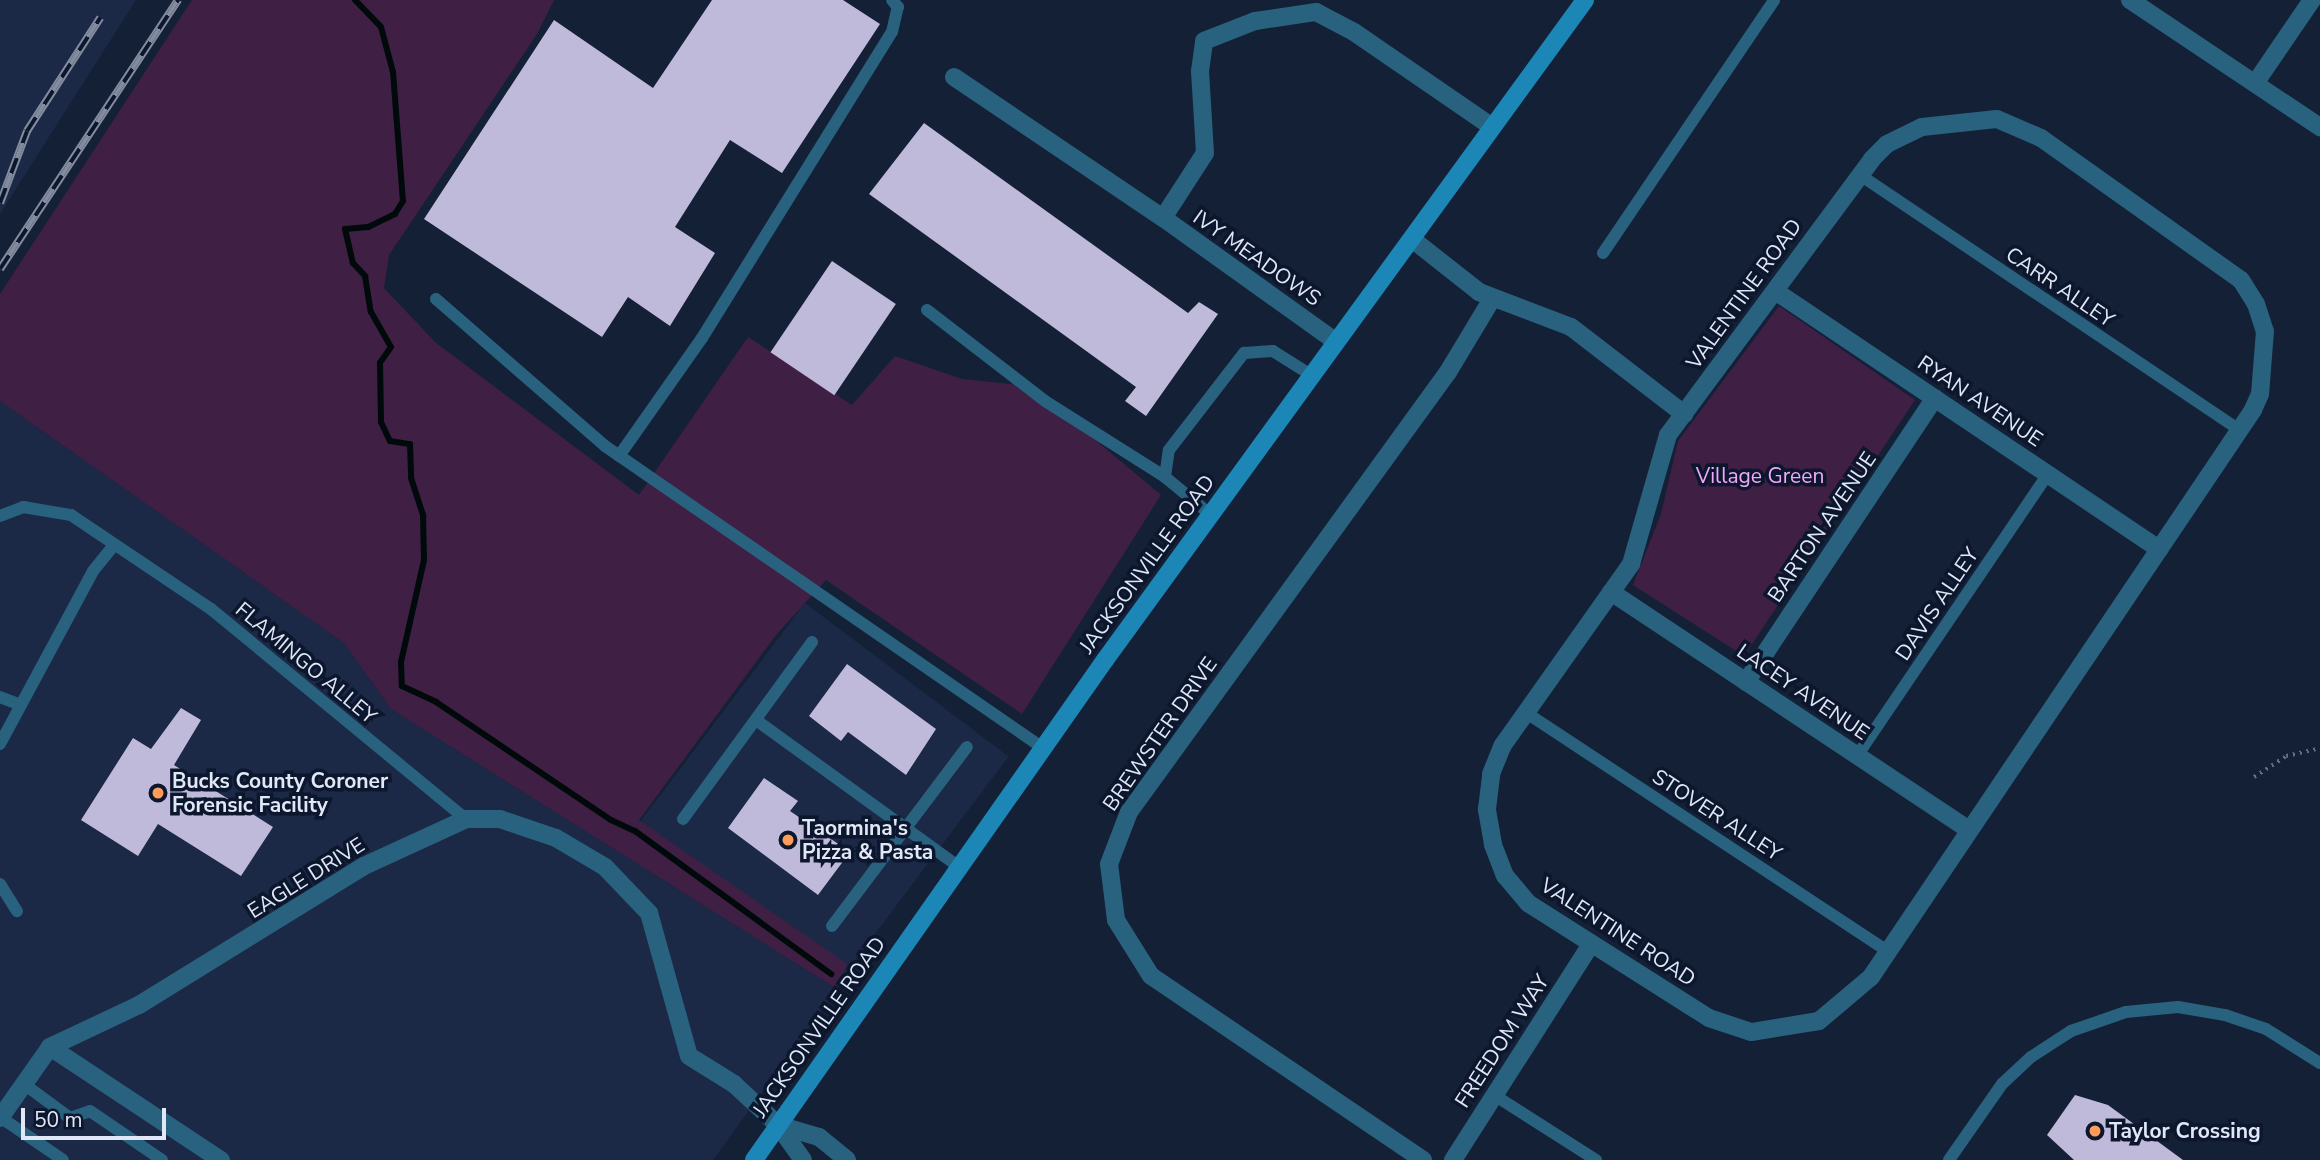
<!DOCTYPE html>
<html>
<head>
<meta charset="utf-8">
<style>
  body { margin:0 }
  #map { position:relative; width:2320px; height:1160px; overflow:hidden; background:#142036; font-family:"Nunito Sans",sans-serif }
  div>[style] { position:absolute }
  .built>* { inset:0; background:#1b2946; transform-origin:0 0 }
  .green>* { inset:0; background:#401f44 }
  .stream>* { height:6px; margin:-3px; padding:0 3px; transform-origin:3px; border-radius:3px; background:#000a0b }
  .building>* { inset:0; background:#bfb9da; transform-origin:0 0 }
  .path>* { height:3.5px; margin-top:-1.75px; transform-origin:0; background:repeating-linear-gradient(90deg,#646f82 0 2px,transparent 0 7px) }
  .lane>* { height:12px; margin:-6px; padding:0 6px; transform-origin:6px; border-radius:6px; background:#29627f }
  .street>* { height:18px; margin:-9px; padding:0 9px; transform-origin:9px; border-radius:9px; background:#29627f }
  .secondary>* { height:18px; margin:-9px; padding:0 9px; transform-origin:9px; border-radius:9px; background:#1c87b6 }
  .rail>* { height:8px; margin-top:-4px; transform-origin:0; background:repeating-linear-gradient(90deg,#0c162c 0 16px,#838c9f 0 32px); box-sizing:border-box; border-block:2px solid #838c9f }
  .dots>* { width:19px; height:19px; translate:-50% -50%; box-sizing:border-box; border:4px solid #0c162c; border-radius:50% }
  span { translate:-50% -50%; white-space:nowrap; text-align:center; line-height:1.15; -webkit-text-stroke:7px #0c162c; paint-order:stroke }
  .street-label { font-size:21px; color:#e0e8f8 }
  .park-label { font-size:21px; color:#f2a7fb }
  .poi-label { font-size:21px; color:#e0e8f8; font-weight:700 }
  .left { translate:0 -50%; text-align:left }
  .scale { position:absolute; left:21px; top:1108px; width:145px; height:32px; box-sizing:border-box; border:4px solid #e0e8f8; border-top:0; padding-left:9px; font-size:21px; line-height:24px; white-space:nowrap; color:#e0e8f8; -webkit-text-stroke:5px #0c162c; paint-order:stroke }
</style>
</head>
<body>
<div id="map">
  <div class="built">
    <i style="clip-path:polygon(0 0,136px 0,0 214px)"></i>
    <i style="clip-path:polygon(0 401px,344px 643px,391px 709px,837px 989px,713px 1160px,0 1160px)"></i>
    <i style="left:805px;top:603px;width:255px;height:273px;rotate:37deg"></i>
  </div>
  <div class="green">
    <i style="clip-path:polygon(192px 0,554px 0,537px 34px,389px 255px,384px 288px,435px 342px,639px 495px,748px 337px,852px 405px,895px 356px,962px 379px,1031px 386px,1161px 495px,1022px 714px,826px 580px,776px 635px,639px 820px,847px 964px,837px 989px,391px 709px,344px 643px,0 401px,0 294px)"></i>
    <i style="clip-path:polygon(1779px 306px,1915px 400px,1744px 656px,1633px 585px,1661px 514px,1678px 441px)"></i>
  </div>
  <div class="stream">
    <i style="left:355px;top:0;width:37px;rotate:46deg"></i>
    <i style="left:381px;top:27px;width:47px;rotate:75.1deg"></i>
    <i style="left:393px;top:72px;width:129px;rotate:85.6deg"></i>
    <i style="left:403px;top:201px;width:15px;rotate:122deg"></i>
    <i style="left:395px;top:214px;width:30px;rotate:154deg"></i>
    <i style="left:368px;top:227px;width:23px;rotate:175deg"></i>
    <i style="left:345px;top:229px;width:35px;rotate:77deg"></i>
    <i style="left:353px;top:263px;width:18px;rotate:47deg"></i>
    <i style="left:365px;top:276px;width:36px;rotate:81deg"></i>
    <i style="left:371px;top:312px;width:40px;rotate:60.3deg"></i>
    <i style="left:391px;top:347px;width:19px;rotate:125deg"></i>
    <i style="left:380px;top:363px;width:59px;rotate:89deg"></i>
    <i style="left:381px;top:422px;width:21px;rotate:65deg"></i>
    <i style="left:390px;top:441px;width:20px;rotate:9deg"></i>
    <i style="left:410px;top:444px;width:34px;rotate:88deg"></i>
    <i style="left:411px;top:478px;width:40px;rotate:72deg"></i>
    <i style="left:423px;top:516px;width:44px;rotate:88.7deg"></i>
    <i style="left:424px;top:560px;width:105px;rotate:102.7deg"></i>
    <i style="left:401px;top:662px;width:24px;rotate:88deg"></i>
    <i style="left:402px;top:686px;width:38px;rotate:25deg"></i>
    <i style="left:436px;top:702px;width:211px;rotate:34deg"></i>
    <i style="left:611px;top:820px;width:26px;rotate:25deg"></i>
    <i style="left:635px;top:831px;width:243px;rotate:36.1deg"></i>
  </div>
  <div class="building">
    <i style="clip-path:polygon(712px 0,843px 0,880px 24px,782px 173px,730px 140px,675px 227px,715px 253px,670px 326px,628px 297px,602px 337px,424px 219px,554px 20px,653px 88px)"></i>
    <i style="clip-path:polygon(924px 123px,1188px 313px,1199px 302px,1218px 314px,1146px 416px,1125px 401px,1136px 387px,869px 194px)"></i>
    <i style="left:832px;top:261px;width:77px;height:110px;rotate:34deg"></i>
    <i style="clip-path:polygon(847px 664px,936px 729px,906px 775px,848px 732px,841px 741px,809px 716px)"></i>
    <i style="clip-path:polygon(181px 708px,201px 720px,174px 765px,273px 827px,241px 876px,158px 824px,138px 856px,81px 820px,133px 738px,151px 749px)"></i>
    <i style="clip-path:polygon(764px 778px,798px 801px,790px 811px,850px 852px,818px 895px,728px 828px)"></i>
    <i style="clip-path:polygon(2075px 1095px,2108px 1105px,2183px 1160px,2074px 1160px,2047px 1135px)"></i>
  </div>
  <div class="path">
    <i style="left:2254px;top:777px;width:38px;rotate:-33deg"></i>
    <i style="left:2286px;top:756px;width:35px;rotate:-13deg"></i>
  </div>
  <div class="lane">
    <i style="left:1860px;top:175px;width:457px;rotate:33.9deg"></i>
    <i style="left:1603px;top:253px;width:305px;rotate:-55.9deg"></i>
    <i style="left:436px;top:299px;width:224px;rotate:41deg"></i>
    <i style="left:605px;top:446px;width:532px;rotate:34.59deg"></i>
    <i style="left:927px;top:310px;width:149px;rotate:37.6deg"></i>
    <i style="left:1045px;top:401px;width:142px;rotate:32.3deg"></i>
    <i style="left:619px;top:456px;width:144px;rotate:-54.9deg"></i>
    <i style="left:702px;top:338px;width:360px;rotate:-58.2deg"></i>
    <i style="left:892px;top:32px;width:26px;rotate:-77deg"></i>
    <i style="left:898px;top:7px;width:9px;rotate:-131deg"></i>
    <i style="left:1211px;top:515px;width:60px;rotate:-140.4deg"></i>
    <i style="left:1165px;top:477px;width:27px;rotate:-82deg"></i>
    <i style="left:1169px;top:450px;width:123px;rotate:-52.3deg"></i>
    <i style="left:1244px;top:353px;width:29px;rotate:-4deg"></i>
    <i style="left:1273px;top:351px;width:45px;rotate:32.3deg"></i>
    <i style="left:0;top:516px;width:25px;rotate:-21deg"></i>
    <i style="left:23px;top:507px;width:49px;rotate:9.5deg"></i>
    <i style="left:71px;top:515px;width:169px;rotate:33.9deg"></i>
    <i style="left:211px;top:609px;width:330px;rotate:39.5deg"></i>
    <i style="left:0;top:697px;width:22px;rotate:21deg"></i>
    <i style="left:1525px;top:712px;width:435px;rotate:33.4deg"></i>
    <i style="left:756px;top:720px;width:251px;rotate:35.9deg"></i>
    <i style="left:0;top:744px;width:196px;rotate:-61.7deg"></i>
    <i style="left:93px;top:571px;width:32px;rotate:-51deg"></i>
    <i style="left:1857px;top:756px;width:341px;rotate:-55.9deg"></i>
    <i style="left:683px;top:819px;width:219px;rotate:-53.9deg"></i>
    <i style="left:0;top:884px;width:32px;rotate:58deg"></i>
    <i style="left:832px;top:926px;width:224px;rotate:-53deg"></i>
    <i style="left:24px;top:1084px;width:57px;rotate:36.5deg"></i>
    <i style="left:70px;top:1118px;width:21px;rotate:-19deg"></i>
    <i style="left:90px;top:1111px;width:87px;rotate:34.2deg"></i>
    <i style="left:1494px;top:1095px;width:121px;rotate:32.5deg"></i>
    <i style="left:0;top:1117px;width:76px;rotate:34.3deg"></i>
    <i style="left:1949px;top:1160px;width:93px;rotate:-55.1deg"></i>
    <i style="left:2002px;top:1084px;width:40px;rotate:-43deg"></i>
    <i style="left:2031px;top:1057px;width:48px;rotate:-33deg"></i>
    <i style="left:2071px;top:1031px;width:58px;rotate:-19.1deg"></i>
    <i style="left:2126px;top:1012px;width:52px;rotate:-5.5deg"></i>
    <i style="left:2178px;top:1007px;width:48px;rotate:9.7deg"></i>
    <i style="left:2225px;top:1015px;width:43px;rotate:18.9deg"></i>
    <i style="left:2266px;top:1029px;width:64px;rotate:32.2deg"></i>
  </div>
  <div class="street">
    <i style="left:2130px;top:0;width:229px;rotate:33.8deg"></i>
    <i style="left:954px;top:77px;width:252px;rotate:34deg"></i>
    <i style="left:2256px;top:82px;width:99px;rotate:-55.7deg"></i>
    <i style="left:1997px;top:119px;width:48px;rotate:23.4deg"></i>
    <i style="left:2041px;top:138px;width:245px;rotate:35.4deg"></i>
    <i style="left:2241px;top:280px;width:28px;rotate:58deg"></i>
    <i style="left:2256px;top:304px;width:28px;rotate:72deg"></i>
    <i style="left:2265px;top:331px;width:63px;rotate:94.5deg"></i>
    <i style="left:2260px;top:394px;width:17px;rotate:114deg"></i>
    <i style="left:2253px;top:410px;width:684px;rotate:123.97deg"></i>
    <i style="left:1871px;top:977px;width:68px;rotate:139.8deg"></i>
    <i style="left:1819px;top:1021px;width:69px;rotate:170.8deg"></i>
    <i style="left:1751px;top:1032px;width:44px;rotate:-161.6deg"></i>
    <i style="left:1709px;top:1018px;width:214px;rotate:-147.6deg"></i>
    <i style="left:1528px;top:903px;width:35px;rotate:-130deg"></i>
    <i style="left:1505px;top:876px;width:34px;rotate:-111deg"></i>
    <i style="left:1493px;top:844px;width:36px;rotate:-100deg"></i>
    <i style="left:1487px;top:809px;width:35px;rotate:-83deg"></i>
    <i style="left:1491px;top:774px;width:31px;rotate:-68deg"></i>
    <i style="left:1503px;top:745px;width:222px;rotate:-54.7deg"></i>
    <i style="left:1631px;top:564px;width:134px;rotate:-74deg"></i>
    <i style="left:1668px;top:435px;width:343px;rotate:-53.5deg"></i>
    <i style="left:1872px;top:159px;width:21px;rotate:-45deg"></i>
    <i style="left:1887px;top:144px;width:39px;rotate:-26deg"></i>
    <i style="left:1922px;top:127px;width:75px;rotate:-6.1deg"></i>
    <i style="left:1412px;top:239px;width:85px;rotate:38.3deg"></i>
    <i style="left:1479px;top:292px;width:98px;rotate:20.8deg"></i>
    <i style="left:1571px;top:327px;width:143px;rotate:37.6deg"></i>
    <i style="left:1775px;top:291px;width:463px;rotate:33.9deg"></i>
    <i style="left:1335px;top:341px;width:211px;rotate:-144.4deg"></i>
    <i style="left:1163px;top:218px;width:77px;rotate:-57.1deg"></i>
    <i style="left:1205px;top:153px;width:82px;rotate:-93.5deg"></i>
    <i style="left:1200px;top:71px;width:30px;rotate:-82deg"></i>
    <i style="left:1204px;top:41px;width:55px;rotate:-21.4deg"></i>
    <i style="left:1255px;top:21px;width:62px;rotate:-8.4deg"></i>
    <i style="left:1316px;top:12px;width:43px;rotate:27.8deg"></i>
    <i style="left:1354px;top:32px;width:166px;rotate:34.5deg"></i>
    <i style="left:1611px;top:592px;width:430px;rotate:33.6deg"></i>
    <i style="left:1746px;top:682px;width:341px;rotate:-56.4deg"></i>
    <i style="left:50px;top:1047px;width:205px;rotate:33.5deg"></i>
    <i style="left:0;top:1118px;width:87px;rotate:-54.8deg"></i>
    <i style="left:50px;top:1047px;width:98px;rotate:-25.3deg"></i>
    <i style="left:139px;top:1005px;width:264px;rotate:-31.7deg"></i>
    <i style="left:364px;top:866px;width:112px;rotate:-24.7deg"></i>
    <i style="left:466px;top:819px;width:34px"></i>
    <i style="left:500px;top:819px;width:59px;rotate:18.7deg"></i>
    <i style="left:556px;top:838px;width:57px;rotate:30.6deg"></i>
    <i style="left:605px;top:867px;width:64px;rotate:46.3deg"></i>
    <i style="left:649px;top:913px;width:148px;rotate:74.4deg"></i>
    <i style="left:689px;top:1056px;width:53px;rotate:31.9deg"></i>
    <i style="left:734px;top:1084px;width:60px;rotate:43deg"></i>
    <i style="left:778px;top:1125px;width:43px;rotate:54.5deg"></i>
    <i style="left:778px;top:1125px;width:43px;rotate:16.3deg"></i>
    <i style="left:819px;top:1137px;width:36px;rotate:39deg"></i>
    <i style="left:1423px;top:1160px;width:328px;rotate:-145.9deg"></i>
    <i style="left:1151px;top:976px;width:66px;rotate:-122deg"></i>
    <i style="left:1116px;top:920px;width:56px;rotate:-97.1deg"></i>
    <i style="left:1109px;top:864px;width:56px;rotate:-69deg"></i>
    <i style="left:1129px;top:812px;width:543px;rotate:-54.06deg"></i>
    <i style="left:1448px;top:372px;width:85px;rotate:-58.9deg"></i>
    <i style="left:1453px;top:1160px;width:254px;rotate:-57.4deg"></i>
  </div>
  <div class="secondary">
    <i style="left:754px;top:1160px;width:611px;rotate:-54.93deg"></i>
    <i style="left:1105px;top:660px;width:816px;rotate:-53.97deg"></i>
  </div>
  <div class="rail">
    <i style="left:0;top:203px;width:77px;rotate:-69.4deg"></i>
    <i style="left:27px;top:131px;width:135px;rotate:-57.1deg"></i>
    <i style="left:0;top:269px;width:323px;rotate:-56.5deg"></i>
  </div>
  <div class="dots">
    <i style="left:158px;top:793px;background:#ff9b5b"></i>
    <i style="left:788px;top:840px;background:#ff9b5b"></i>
    <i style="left:2095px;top:1131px;background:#ff9b5b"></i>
  </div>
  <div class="street-label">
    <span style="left:1257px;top:258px;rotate:35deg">IVY MEADOWS</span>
    <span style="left:2060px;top:287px;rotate:34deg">CARR ALLEY</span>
    <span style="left:1744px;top:294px;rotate:-54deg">VALENTINE ROAD</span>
    <span style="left:1980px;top:401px;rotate:34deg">RYAN AVENUE</span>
    <span style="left:1822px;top:527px;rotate:-56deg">BARTON AVENUE</span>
    <span style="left:1147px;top:564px;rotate:-54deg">JACKSONVILLE ROAD</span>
    <span style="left:1937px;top:604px;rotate:-56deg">DAVIS ALLEY</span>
    <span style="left:306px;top:663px;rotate:40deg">FLAMINGO ALLEY</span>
    <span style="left:1803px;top:692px;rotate:34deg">LACEY AVENUE</span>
    <span style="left:1160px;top:734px;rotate:-55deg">BREWSTER DRIVE</span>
    <span style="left:1717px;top:815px;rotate:33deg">STOVER ALLEY</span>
    <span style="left:306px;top:878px;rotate:-32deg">EAGLE DRIVE</span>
    <span style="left:1618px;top:932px;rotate:33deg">VALENTINE ROAD</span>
    <span style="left:819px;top:1027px;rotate:-55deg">JACKSONVILLE ROAD</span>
    <span style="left:1502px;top:1041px;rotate:-57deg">FREEDOM WAY</span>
  </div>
  <div class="park-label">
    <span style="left:1760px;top:476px">Village Green</span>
  </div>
  <div class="poi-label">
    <span class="left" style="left:172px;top:793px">Bucks County Coroner<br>Forensic Facility</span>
    <span class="left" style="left:802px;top:840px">Taormina's<br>Pizza &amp; Pasta</span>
    <span class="left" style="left:2109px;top:1131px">Taylor Crossing</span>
  </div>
  <div class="scale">50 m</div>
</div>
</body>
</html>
